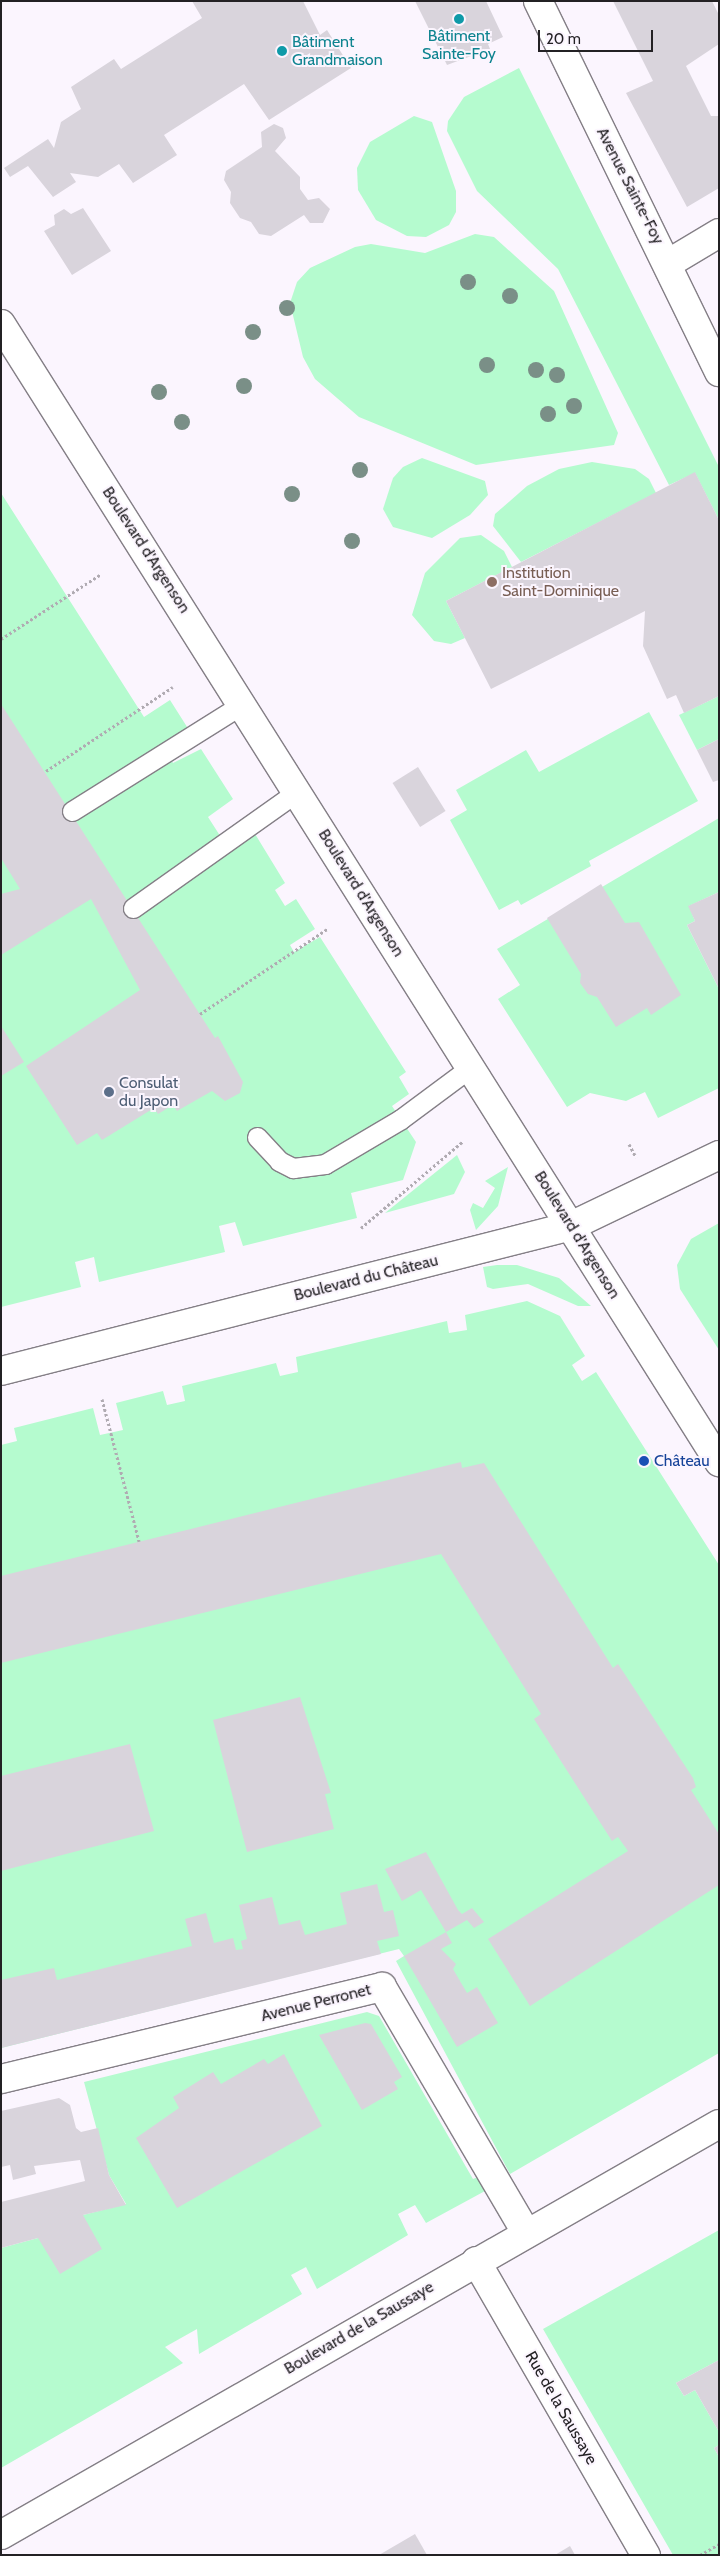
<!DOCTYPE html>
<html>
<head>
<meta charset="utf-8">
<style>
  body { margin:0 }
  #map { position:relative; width:720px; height:2556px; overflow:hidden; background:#fbf5fe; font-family:Cabin,sans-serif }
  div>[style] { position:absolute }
  .green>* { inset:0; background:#b5fbcf }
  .building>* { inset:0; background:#d9d4dc; transform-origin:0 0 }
  .path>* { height:3px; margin-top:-1.5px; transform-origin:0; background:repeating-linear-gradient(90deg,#b0abb2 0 2.5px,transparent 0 5px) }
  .roads { filter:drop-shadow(1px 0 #847f86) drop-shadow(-1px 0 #847f86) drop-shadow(0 1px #847f86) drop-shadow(0 -1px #847f86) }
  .lane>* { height:19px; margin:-9.5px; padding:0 9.5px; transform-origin:9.5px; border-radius:9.5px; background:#fff }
  .street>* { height:28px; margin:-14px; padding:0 14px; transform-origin:14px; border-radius:14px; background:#fff }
  .secondary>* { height:28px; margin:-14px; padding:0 14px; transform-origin:14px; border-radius:14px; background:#fff }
  .trees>* { width:16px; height:16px; margin:-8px; border-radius:50%; background:#7a8f87 }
  .dots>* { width:14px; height:14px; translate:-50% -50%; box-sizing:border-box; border:2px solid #fbf5fe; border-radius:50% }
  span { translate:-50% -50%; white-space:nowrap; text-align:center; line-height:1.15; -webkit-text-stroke:4px #fbf5fe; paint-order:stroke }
  .culture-label { font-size:16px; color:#0d838f }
  .left { translate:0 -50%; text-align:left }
  .street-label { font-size:16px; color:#232124 }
  .education-label { font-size:16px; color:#785e54 }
  .service-label { font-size:16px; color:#4e5e75 }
  .transit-label { font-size:16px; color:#164399 }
  .frame { position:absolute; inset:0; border:2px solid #232124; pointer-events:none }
  .scale { position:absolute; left:538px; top:30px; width:115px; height:22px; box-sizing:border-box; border:2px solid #232124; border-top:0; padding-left:6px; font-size:15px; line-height:18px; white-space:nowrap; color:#232124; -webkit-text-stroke:4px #fbf5fe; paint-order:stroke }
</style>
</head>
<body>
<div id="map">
  <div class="green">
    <i style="clip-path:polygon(519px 68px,719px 467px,719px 520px,695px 473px,669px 485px,558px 269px,477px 191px,447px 131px,448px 121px,464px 97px)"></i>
    <i style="clip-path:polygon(414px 116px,432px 122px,456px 191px,456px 212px,449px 225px,426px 237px,407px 236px,376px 220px,358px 190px,357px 168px,370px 142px)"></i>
    <i style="clip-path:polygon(475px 234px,494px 237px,554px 291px,618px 433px,614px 445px,476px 465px,359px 417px,315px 379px,303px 357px,290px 303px,297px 282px,310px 268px,355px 247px,371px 244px,425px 253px)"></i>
    <i style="clip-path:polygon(422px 458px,485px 481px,488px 495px,470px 515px,432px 538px,393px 527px,383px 509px,393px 478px,403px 467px)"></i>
    <i style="clip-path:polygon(592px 462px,635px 469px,649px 479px,656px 493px,521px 562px,493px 526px,495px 514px,527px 486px,559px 469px)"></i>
    <i style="clip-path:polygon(1px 493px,144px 717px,170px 700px,189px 730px,163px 746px,173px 763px,201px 749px,233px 799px,208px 817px,226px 845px,252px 829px,285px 883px,275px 890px,285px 906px,296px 899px,315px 929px,290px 945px,294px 952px,320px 937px,406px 1072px,399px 1077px,409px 1094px,392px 1106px,416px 1142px,403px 1180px,351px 1193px,357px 1218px,243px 1246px,235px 1222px,219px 1226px,225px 1252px,99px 1282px,94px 1257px,75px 1262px,81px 1287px,1px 1307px)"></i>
    <i style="clip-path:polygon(481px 535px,504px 551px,512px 567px,446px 601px,465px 638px,451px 644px,434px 641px,412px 615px,425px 573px,460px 538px)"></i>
    <i style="clip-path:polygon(719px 696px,719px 739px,697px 750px,679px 715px)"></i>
    <i style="clip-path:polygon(649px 712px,698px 801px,589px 861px,591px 866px,521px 905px,518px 900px,499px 910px,450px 820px,467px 810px,456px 790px,526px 750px,539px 772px)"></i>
    <i style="clip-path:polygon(719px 818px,719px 892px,689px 906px,695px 921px,687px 925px,719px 989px,719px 1088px,658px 1118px,645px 1092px,626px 1101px,590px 1093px,567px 1107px,498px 999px,520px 985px,497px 949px)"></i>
    <i style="clip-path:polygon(457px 1155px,465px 1172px,454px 1194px,385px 1213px)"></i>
    <i style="clip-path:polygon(508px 1167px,498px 1206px,476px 1230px,470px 1210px,473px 1203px,483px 1208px,495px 1188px,485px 1181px)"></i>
    <i style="clip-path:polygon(719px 1223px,719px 1350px,680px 1289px,677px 1265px,691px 1239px)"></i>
    <i style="clip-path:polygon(497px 1265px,517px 1265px,559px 1278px,591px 1306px,578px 1306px,528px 1284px,493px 1289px,487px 1287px,483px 1267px)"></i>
    <i style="clip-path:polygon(527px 1301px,560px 1316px,585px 1356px,572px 1365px,582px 1381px,596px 1372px,719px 1565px,719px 2053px,510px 2174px,396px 1961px,404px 1956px,399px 1949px,1px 2048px,1px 1445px,17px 1441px,14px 1428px,93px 1408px,100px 1435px,123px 1430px,116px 1403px,163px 1391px,167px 1405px,185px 1401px,182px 1386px,276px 1363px,280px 1376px,298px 1372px,296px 1357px,447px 1321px,449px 1333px,467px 1330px,465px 1315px)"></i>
    <i style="clip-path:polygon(367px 2012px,379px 2016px,473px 2179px,478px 2177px,485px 2191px,426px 2223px,415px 2205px,398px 2214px,408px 2235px,317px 2289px,306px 2267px,291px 2275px,302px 2294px,199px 2354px,197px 2329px,165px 2347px,183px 2363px,1px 2468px,1px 2248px,38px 2238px,83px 2215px,126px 2204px,109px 2175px,84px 2082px)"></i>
    <i style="clip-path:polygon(719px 2230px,719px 2360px,676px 2383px,684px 2396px,695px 2390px,719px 2432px,719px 2445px,714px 2448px,719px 2457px,719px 2555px,673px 2555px,543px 2329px)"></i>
  </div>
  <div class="building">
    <i style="clip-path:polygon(192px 1px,303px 1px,320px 35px,327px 30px,351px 68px,269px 120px,244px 84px,164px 135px,177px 155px,133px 183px,119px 164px,98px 177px,70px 173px,76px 182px,53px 197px,28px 166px,10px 177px,4px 168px,48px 139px,54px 148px,61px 122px,81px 109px,71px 87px,114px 59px,121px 69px,202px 18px)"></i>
    <i style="clip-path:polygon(415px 1px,486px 1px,503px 37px,488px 44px,490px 49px,447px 65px)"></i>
    <i style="clip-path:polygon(613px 1px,712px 1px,719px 15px,719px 44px,686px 66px,711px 116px,719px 116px,719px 188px,687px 207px,626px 93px,653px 81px)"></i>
    <i style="clip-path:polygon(274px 124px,283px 128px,286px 138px,275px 151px,300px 177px,300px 189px,308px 200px,319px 198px,330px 209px,323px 223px,310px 223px,304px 215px,271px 236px,259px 234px,251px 222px,240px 218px,230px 203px,231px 192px,224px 180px,226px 171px,262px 147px,261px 132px)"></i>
    <i style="clip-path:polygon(83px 208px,111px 251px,72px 275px,44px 231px,55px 225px,54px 215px,64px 209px,71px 214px)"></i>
    <i style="clip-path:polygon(695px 472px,719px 520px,719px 696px,684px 713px,676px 695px,667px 699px,643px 646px,645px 611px,491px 689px,446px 601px)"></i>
    <i style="clip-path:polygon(1px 704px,215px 1038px,218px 1036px,243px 1082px,240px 1093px,225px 1101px,212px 1091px,177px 1111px,173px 1105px,158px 1114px,154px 1108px,102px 1140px,97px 1133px,77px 1145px,26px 1066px,140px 990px,91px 899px,1px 955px,1px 894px,20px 889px,1px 858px)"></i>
    <i style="clip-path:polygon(719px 739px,719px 780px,713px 782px,697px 750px)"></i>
    <i style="left:418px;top:767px;width:52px;height:30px;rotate:58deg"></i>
    <i style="clip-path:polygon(601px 884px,625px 923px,639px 922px,681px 995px,651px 1015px,647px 1008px,616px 1027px,597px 997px,588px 994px,580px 983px,581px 974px,547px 918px)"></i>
    <i style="clip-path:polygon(719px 892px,719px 989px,687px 925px,695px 921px,688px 906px)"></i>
    <i style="clip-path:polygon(1px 1026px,24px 1062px,1px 1076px)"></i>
    <i style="clip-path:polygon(461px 1462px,462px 1468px,484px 1463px,613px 1668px,618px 1664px,624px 1673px,693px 1778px,696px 1787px,691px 1790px,719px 1834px,719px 1885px,530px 2006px,488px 1939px,628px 1851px,618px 1837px,612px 1841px,534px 1719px,541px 1714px,441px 1554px,1px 1663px,1px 1576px)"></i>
    <i style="clip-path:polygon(300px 1697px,331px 1793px,325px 1794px,334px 1829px,247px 1852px,213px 1720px)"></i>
    <i style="clip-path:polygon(130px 1744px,154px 1831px,1px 1871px,1px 1776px)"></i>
    <i style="clip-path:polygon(426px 1852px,458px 1910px,462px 1914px,472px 1908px,484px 1922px,474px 1928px,467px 1920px,446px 1932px,452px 1943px,441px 1949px,456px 1964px,453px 1969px,467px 1993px,477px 1987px,498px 2023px,457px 2047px,404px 1956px,446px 1932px,421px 1890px,402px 1901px,385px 1869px)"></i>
    <i style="clip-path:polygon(377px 1884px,384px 1912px,393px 1910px,399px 1936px,377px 1941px,381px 1954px,1px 2048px,1px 1980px,54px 1968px,57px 1980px,192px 1946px,185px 1919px,206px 1913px,214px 1943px,233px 1938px,236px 1950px,243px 1949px,241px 1941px,247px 1939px,239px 1905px,272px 1897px,279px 1925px,300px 1920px,305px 1935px,347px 1924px,340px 1893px)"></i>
    <i style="clip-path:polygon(365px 2023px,371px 2024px,402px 2077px,394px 2082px,398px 2089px,362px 2110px,319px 2035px)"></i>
    <i style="clip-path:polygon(284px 2054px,322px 2126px,177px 2208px,136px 2138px,179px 2108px,173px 2097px,213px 2072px,221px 2084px,264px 2059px,268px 2064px)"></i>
    <i style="clip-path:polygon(59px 2098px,70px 2105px,76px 2128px,81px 2132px,98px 2128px,109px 2175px,126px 2205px,83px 2215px,102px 2249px,60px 2274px,38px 2238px,1px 2248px,1px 2202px,85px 2181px,80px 2160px,34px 2166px,36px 2174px,13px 2180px,10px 2165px,1px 2167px,1px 2111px)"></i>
    <i style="clip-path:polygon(719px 2360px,719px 2432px,695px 2390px,684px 2396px,676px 2383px)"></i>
    <i style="clip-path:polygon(719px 2445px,719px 2457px,714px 2448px)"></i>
    <i style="clip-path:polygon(415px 2534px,427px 2555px,379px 2555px)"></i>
    <i style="clip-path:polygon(570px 2546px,575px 2555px,555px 2555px)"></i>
  </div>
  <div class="path">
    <i style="left:1px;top:639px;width:119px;rotate:-33deg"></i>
    <i style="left:46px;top:771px;width:152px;rotate:-33.5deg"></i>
    <i style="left:200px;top:1014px;width:153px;rotate:-33.8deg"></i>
    <i style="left:629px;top:1144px;width:15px;rotate:62deg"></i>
    <i style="left:361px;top:1228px;width:133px;rotate:-40.4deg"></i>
    <i style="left:102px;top:1399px;width:147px;rotate:75.4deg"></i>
    <i style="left:700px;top:2555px;width:22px;rotate:-30deg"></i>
  </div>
  <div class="roads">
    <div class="lane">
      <i style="left:72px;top:811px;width:199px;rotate:-32.1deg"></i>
      <i style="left:133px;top:908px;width:201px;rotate:-35.3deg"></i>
      <i style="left:257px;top:1137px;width:33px;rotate:47deg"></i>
      <i style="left:279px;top:1161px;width:16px;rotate:27deg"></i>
      <i style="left:293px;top:1168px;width:32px;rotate:-7deg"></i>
      <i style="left:325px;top:1164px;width:88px;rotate:-30.6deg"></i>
      <i style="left:401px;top:1119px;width:87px;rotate:-36.6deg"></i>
    </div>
    <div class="street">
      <i style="left:538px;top:1px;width:413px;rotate:64deg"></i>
      <i style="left:669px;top:263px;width:58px;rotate:-31deg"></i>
      <i style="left:1px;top:324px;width:1346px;rotate:57.75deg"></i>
      <i style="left:1px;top:2079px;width:392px;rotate:-13.6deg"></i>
      <i style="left:382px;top:1987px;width:284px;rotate:59.6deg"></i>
      <i style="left:476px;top:2261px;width:340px;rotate:60deg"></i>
      <i style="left:1px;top:2535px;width:827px;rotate:-29.79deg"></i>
    </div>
    <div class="secondary">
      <i style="left:1px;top:1371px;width:588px;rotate:-14.27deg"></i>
      <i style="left:571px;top:1226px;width:164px;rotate:-25.6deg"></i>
    </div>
  </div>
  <div class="trees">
    <i style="left:468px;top:282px"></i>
    <i style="left:510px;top:296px"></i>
    <i style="left:287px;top:308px"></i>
    <i style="left:253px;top:332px"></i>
    <i style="left:487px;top:365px"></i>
    <i style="left:536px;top:370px"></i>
    <i style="left:557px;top:375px"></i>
    <i style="left:244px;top:386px"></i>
    <i style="left:159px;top:392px"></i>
    <i style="left:574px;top:406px"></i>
    <i style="left:548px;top:414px"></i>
    <i style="left:182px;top:422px"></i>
    <i style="left:360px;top:470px"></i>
    <i style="left:292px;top:494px"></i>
    <i style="left:352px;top:541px"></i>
  </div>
  <div class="dots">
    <i style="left:459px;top:19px;background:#0f9aa8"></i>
    <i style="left:282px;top:51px;background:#0f9aa8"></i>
    <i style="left:492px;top:582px;background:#8d6e63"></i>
    <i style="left:109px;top:1092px;background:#5c6f8a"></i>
    <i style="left:644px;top:1461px;background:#1a4fb4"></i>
  </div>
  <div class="culture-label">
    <span style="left:459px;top:45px">Bâtiment<br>Sainte-Foy</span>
    <span class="left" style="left:292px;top:51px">Bâtiment<br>Grandmaison</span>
  </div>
  <div class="street-label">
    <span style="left:630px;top:186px;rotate:63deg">Avenue Sainte-Foy</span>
    <span style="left:146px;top:550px;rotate:57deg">Boulevard d'Argenson</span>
    <span style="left:361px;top:893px;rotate:58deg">Boulevard d'Argenson</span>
    <span style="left:577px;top:1235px;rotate:58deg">Boulevard d'Argenson</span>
    <span style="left:366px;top:1278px;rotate:-14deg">Boulevard du Château</span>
    <span style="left:316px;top:2003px;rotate:-14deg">Avenue Perronet</span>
    <span style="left:359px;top:2328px;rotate:-30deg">Boulevard de la Saussaye</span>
    <span style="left:561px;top:2408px;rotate:60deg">Rue de la Saussaye</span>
  </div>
  <div class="education-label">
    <span class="left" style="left:502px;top:582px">Institution<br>Saint-Dominique</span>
  </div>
  <div class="service-label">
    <span class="left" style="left:119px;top:1092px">Consulat<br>du Japon</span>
  </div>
  <div class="transit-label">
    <span class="left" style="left:654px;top:1461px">Château</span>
  </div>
  <div class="frame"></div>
  <div class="scale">20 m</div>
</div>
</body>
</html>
